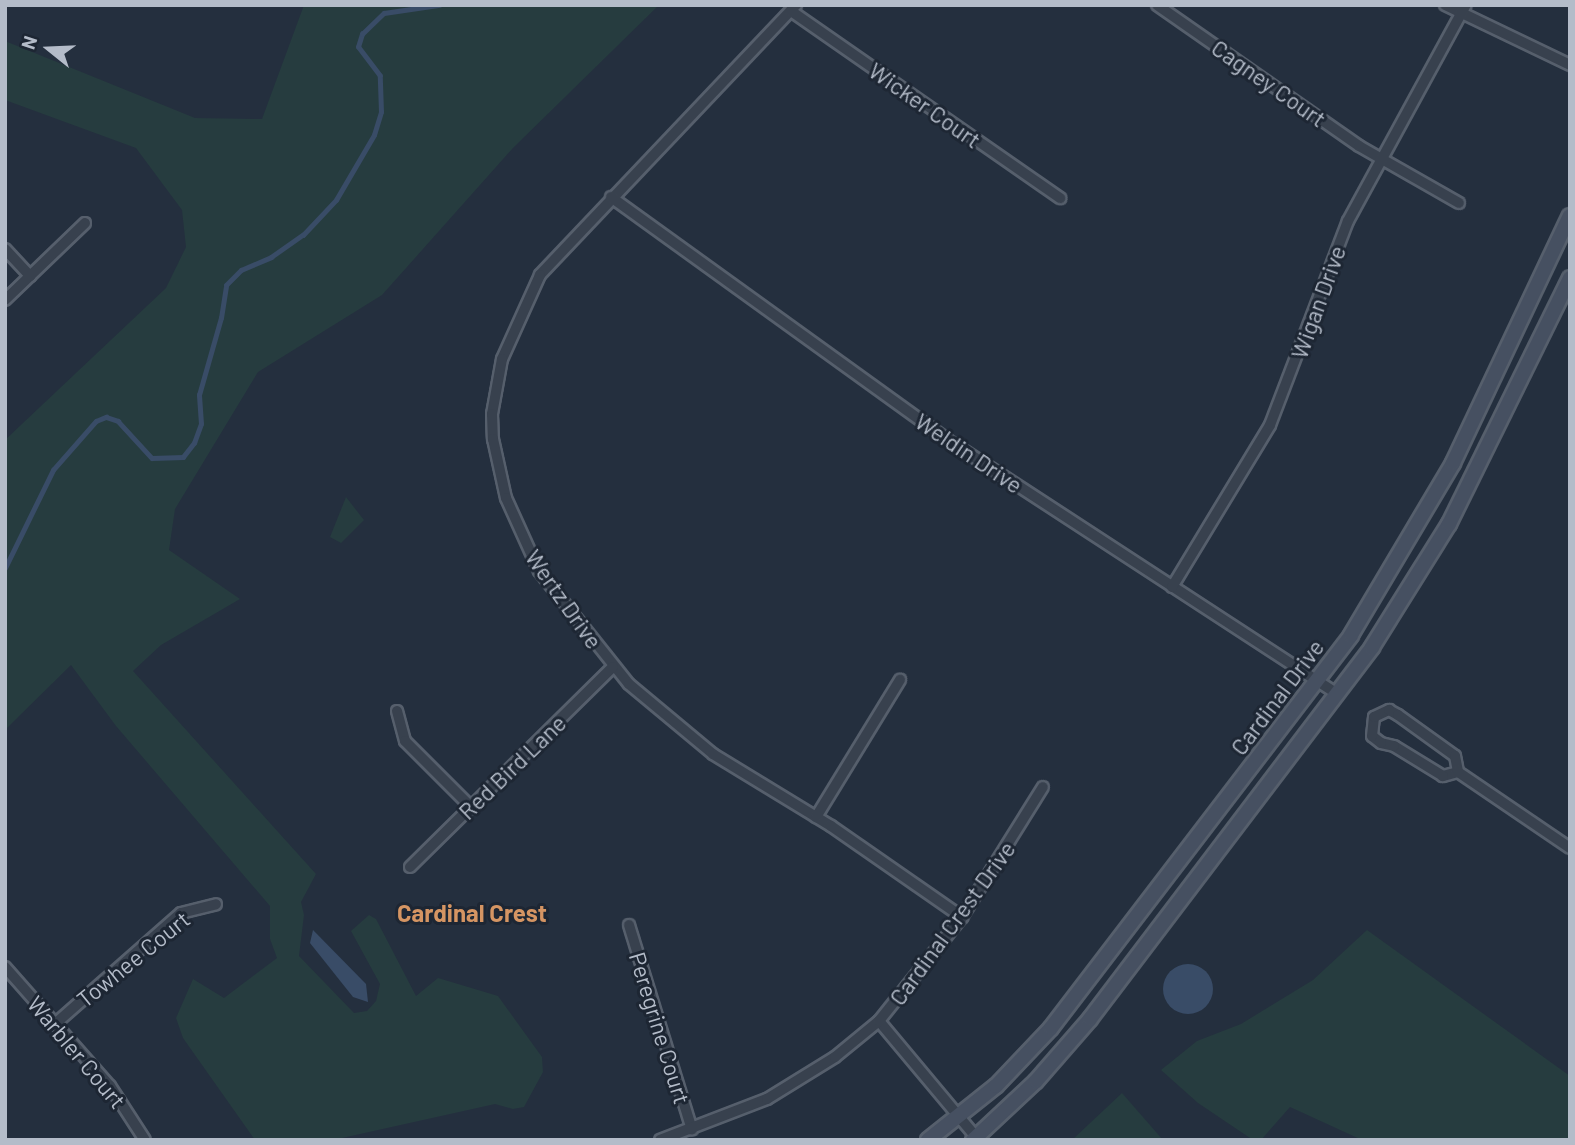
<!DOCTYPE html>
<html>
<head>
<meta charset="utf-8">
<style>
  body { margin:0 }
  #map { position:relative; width:1575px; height:1145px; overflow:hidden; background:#242f3e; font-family:Barlow,sans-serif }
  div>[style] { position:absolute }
  .green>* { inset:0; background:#263c3f }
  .water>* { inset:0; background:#394c67 }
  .round { border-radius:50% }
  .stream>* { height:4.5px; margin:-2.25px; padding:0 2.25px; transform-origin:2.25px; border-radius:2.25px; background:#394c67 }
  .roads { filter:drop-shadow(2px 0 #565f6c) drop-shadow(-2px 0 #565f6c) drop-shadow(0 2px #565f6c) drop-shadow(0 -2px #565f6c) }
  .minor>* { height:10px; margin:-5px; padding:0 5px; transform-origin:5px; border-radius:5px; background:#38414e }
  .secondary>* { height:14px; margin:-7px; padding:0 7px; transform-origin:7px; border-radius:7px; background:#465061 }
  span { translate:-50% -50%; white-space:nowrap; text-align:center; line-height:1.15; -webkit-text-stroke:6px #1d2633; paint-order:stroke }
  .street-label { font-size:23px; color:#b4bcc9 }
  .neighbourhood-label { font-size:24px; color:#d59563; font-weight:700 }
  .frame { position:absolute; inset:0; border:7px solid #b4bcc9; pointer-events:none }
  .north { position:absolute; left:14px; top:14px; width:70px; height:70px; -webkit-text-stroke:5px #1d2633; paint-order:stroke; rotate:288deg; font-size:19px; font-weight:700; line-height:28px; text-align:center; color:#b4bcc9 }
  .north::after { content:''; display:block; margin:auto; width:24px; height:32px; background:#b4bcc9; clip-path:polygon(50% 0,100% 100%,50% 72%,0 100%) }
</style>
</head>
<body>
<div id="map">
  <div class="green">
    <i style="clip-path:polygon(304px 5px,659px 5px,513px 148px,382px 295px,258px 372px,175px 509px,169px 550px,240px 599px,161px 645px,133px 671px,316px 874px,301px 902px,304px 915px,299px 956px,354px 1013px,367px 1011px,376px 1001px,380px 984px,351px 931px,369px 915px,376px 919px,416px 996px,438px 978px,498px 996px,542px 1057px,543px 1072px,524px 1107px,513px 1109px,495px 1104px,333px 1140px,255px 1140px,183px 1038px,176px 1018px,193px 979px,224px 998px,277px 958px,270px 939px,270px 906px,116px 726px,71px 665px,5px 730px,5px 440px,166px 288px,186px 247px,182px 210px,136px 148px,5px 100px,5px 41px,195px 118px,262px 119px)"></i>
    <i style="clip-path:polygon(346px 497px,364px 520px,341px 543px,330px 537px)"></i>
    <i style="clip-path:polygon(1367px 930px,1570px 1076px,1570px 1140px,1362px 1140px,1290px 1107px,1261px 1140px,1253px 1140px,1198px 1103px,1161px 1070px,1197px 1041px,1241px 1024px,1313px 980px)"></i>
    <i style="clip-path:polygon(1122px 1093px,1163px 1140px,1072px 1140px)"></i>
  </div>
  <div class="water">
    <i style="clip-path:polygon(313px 930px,366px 984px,368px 1002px,353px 997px,310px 943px)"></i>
    <i class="round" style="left:1163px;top:964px;width:50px;height:50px"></i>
  </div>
  <div class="stream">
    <i style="left:5px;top:568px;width:109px;rotate:-63.9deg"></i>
    <i style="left:53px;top:470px;width:65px;rotate:-48.7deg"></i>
    <i style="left:96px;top:421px;width:11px;rotate:-22deg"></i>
    <i style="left:106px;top:417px;width:13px;rotate:18deg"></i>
    <i style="left:118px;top:421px;width:50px;rotate:47.4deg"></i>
    <i style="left:152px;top:458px;width:31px;rotate:-2deg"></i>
    <i style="left:183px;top:457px;width:18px;rotate:-52deg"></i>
    <i style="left:194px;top:443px;width:20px;rotate:-70deg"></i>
    <i style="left:201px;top:424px;width:29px;rotate:-94deg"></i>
    <i style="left:199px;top:395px;width:80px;rotate:-74.1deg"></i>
    <i style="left:221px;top:318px;width:33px;rotate:-81deg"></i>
    <i style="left:226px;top:285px;width:21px;rotate:-45deg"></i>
    <i style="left:241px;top:270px;width:33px;rotate:-23deg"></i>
    <i style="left:271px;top:257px;width:39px;rotate:-35deg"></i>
    <i style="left:303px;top:235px;width:48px;rotate:-46.7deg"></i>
    <i style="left:336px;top:200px;width:75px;rotate:-59.7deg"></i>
    <i style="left:374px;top:135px;width:24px;rotate:-73deg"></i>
    <i style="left:381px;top:112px;width:36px;rotate:-92deg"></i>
    <i style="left:380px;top:76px;width:36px;rotate:-127deg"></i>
    <i style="left:358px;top:47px;width:14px;rotate:-73deg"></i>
    <i style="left:362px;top:34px;width:30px;rotate:-44deg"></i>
    <i style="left:384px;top:13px;width:56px;rotate:-8.3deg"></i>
  </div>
  <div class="roads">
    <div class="minor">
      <i style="left:796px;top:5px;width:372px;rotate:133.5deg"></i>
      <i style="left:540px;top:275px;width:92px;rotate:114.3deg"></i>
      <i style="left:502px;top:359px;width:56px;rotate:100.3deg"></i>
      <i style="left:492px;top:414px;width:25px;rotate:88deg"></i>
      <i style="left:493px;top:439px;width:60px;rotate:77.6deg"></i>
      <i style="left:506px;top:498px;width:80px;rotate:65.7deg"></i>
      <i style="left:539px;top:571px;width:144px;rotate:51.5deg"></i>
      <i style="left:629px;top:684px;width:109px;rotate:39.8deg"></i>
      <i style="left:713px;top:754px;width:138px;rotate:31.4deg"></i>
      <i style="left:831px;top:826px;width:160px;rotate:34.8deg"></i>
      <i style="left:1157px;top:5px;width:246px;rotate:34.9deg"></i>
      <i style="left:1359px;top:146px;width:115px;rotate:29.7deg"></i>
      <i style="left:1445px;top:5px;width:139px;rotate:25.6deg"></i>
      <i style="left:791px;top:11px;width:328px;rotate:34.8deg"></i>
      <i style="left:611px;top:197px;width:423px;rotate:35.8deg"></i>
      <i style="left:954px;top:444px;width:457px;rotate:33.1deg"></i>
      <i style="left:5px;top:249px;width:37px;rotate:47deg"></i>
      <i style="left:5px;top:300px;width:111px;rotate:-43.9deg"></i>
      <i style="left:1172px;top:587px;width:189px;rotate:-58.8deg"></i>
      <i style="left:1270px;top:425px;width:218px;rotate:-69.1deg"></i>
      <i style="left:1348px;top:221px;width:246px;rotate:-61.4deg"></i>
      <i style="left:397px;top:711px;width:31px;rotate:75deg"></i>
      <i style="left:405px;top:741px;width:93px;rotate:45deg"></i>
      <i style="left:1458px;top:772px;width:16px;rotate:165deg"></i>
      <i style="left:1443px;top:776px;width:57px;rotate:-148.5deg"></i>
      <i style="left:1394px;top:746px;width:13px;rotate:-167deg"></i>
      <i style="left:1381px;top:743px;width:11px;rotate:-142deg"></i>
      <i style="left:1372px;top:736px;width:19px;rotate:-84deg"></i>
      <i style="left:1374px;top:717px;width:17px;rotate:-25deg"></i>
      <i style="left:1389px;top:710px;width:10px;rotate:29deg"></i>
      <i style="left:1398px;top:715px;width:70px;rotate:35.7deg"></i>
      <i style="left:1455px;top:756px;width:16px;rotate:79deg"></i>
      <i style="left:1458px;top:772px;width:135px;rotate:34.2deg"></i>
      <i style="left:816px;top:817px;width:161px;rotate:-58.5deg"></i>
      <i style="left:410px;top:867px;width:285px;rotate:-44.6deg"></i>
      <i style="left:629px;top:925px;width:214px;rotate:72.9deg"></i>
      <i style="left:5px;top:967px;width:159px;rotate:48.6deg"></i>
      <i style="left:110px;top:1086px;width:64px;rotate:57.1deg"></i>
      <i style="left:879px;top:1021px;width:151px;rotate:50.1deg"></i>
      <i style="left:55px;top:1024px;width:168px;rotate:-41.4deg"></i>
      <i style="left:181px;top:913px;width:36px;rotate:-14deg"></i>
      <i style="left:660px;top:1140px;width:115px;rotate:-21deg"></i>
      <i style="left:767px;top:1099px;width:80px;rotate:-31.7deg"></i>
      <i style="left:835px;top:1057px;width:57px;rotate:-39.3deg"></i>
      <i style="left:879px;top:1021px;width:133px;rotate:-51.4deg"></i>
      <i style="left:962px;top:917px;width:153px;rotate:-58.1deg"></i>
    </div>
    <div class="secondary">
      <i style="left:928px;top:1140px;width:87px;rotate:-38.5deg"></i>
      <i style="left:996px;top:1086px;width:80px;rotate:-46.5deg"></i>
      <i style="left:1051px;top:1028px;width:494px;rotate:-52.6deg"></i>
      <i style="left:1351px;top:635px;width:200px;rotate:-59.3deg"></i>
      <i style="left:1453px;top:463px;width:273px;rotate:-64.7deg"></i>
      <i style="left:973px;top:1140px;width:86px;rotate:-43.1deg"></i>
      <i style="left:1036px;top:1081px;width:82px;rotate:-48.9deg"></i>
      <i style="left:1090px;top:1019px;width:467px;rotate:-52.8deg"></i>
      <i style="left:1372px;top:647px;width:145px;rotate:-58deg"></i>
      <i style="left:1449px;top:524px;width:274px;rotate:-63.8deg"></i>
    </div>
  </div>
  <div class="street-label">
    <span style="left:1269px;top:83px;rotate:35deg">Cagney Court</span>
    <span style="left:925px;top:105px;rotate:35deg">Wicker Court</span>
    <span style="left:1318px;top:302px;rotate:-70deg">Wigan Drive</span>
    <span style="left:969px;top:453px;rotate:34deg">Weldin Drive</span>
    <span style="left:564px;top:599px;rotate:55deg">Wertz Drive</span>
    <span style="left:1277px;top:697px;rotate:-53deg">Cardinal Drive</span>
    <span style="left:512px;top:767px;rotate:-44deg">Red Bird Lane</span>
    <span style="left:952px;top:923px;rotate:-54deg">Cardinal Crest Drive</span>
    <span style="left:133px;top:959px;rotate:-39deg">Towhee Court</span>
    <span style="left:660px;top:1028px;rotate:73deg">Peregrine Court</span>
    <span style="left:77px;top:1052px;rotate:50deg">Warbler Court</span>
  </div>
  <div class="neighbourhood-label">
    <span style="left:472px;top:913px">Cardinal Crest</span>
  </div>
  <div class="frame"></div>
  <div class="north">N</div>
</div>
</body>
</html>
